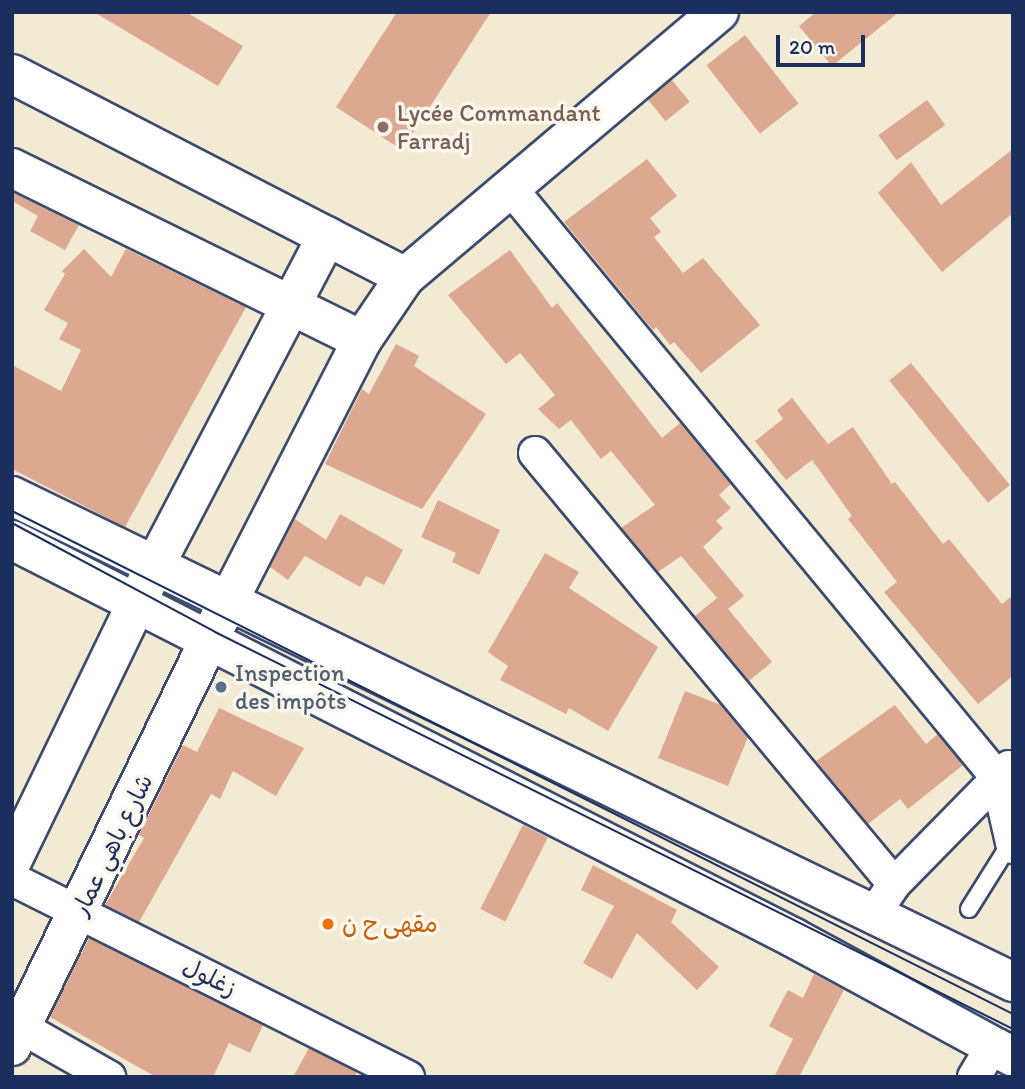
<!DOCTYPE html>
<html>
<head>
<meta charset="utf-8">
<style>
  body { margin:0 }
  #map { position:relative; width:1025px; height:1089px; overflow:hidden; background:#f2ead2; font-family:Itim,"Playpen Sans Arabic",sans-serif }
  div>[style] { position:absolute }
  .building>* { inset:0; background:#dca990; transform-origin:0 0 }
  .roads { filter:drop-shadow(2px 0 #3b4b6f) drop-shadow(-2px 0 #3b4b6f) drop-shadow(0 2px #3b4b6f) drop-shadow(0 -2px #3b4b6f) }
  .service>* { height:16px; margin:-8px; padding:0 8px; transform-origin:8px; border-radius:8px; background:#fff }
  .minor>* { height:32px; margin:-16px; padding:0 16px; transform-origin:16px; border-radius:16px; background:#fff }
  .secondary>* { height:38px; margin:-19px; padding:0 19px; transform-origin:19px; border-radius:19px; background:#fff }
  .tram>* { height:2px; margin:-1px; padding:0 1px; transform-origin:1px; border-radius:1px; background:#1b2f5e }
  .dots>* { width:19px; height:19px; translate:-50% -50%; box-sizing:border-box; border:4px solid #fbf7ec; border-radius:50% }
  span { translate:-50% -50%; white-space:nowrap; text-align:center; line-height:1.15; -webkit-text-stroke:7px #fbf7ec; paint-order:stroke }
  .education-label { font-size:24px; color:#785e54 }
  .left { translate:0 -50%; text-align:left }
  .service-label { font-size:24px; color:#4e5e75 }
  .street-label { font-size:24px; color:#1b2f5e }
  .food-label { font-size:24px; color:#c56008 }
  .frame { position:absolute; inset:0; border:14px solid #1b2f5e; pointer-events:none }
  .scale { position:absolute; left:776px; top:35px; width:89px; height:32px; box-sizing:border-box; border:4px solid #1b2f5e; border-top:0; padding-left:9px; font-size:21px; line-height:24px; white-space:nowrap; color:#1b2f5e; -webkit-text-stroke:5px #fbf7ec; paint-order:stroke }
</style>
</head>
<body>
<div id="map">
  <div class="building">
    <i style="clip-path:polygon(94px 12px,186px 12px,243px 46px,218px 86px)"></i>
    <i style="clip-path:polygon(397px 12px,491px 12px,402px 150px,336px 107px)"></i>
    <i style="clip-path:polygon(816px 12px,899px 12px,832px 66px,799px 26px)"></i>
    <i style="left:745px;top:35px;width:87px;height:49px;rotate:52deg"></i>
    <i style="left:672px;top:80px;width:28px;height:31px;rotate:51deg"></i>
    <i style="left:927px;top:100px;width:31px;height:60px;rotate:54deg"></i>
    <i style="clip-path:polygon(1013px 149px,1013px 213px,942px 272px,878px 193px,911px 162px,941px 205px)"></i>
    <i style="clip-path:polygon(647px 159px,677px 196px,650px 218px,661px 232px,654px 237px,683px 273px,703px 258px,760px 325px,701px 373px,674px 342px,670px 345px,656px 327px,653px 330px,564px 222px)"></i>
    <i style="clip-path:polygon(12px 192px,79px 225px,65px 250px,30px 231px,38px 216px,12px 201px)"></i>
    <i style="clip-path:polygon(84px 249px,111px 277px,126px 249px,246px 307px,125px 527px,12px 469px,12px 365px,61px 391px,81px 350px,59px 339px,68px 323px,44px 310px,65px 274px,62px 271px)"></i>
    <i style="clip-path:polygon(510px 250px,552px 308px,557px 303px,662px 438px,680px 423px,731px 484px,719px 495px,731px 508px,716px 521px,723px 528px,703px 547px,744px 596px,728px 609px,772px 662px,749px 681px,695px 616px,717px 598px,681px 556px,658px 572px,621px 528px,655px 505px,611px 451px,601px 459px,571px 420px,559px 429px,538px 409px,555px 395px,520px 353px,506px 364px,448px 295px)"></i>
    <i style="clip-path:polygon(396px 344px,419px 356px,414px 366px,486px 414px,422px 509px,325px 464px,362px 389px,369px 394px)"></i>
    <i style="left:911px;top:363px;width:157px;height:28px;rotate:51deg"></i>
    <i style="clip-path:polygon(792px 398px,828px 444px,853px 427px,892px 484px,895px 482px,943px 544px,949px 539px,1002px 604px,1013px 595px,1013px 676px,978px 704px,884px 592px,897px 582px,848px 519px,852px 516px,812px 460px,786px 480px,755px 441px,783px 419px,777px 410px)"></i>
    <i style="clip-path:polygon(438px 500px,500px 530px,479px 575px,452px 562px,456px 553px,421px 537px)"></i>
    <i style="clip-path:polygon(340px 514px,403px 550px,384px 585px,366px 576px,360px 587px,305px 556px,288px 580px,270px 567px,295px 519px,326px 540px)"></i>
    <i style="clip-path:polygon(545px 553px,579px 572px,569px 588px,658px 647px,608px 731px,569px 708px,566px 714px,500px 680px,508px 666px,488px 652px)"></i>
    <i style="clip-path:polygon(685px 691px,721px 705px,748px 737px,728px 786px,658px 758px)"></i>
    <i style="clip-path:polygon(895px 705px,926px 744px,938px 734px,963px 765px,908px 809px,900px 799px,868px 824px,816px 761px)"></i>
    <i style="clip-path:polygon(219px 708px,304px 748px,276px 796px,233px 771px,220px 799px,211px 794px,139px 922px,105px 905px,144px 838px,139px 835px,183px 745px,197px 752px)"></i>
    <i style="left:523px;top:825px;width:28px;height:94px;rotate:27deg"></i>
    <i style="clip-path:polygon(593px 865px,677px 910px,671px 922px,719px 967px,697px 990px,637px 933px,612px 979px,583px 963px,614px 906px,581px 890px)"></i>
    <i style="clip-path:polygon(89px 938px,263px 1025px,250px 1053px,229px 1043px,213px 1077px,156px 1077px,50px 1017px)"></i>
    <i style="clip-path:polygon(814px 974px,844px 990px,799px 1077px,774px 1077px,793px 1039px,769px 1026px,788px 990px,803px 998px)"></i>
    <i style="clip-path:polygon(309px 1048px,357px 1072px,354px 1077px,293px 1077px)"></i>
  </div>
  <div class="roads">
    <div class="service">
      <i style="left:969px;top:909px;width:79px;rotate:-57.9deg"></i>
    </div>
    <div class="minor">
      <i style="left:512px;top:190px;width:761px;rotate:50.44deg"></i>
      <i style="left:997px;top:777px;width:72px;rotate:77.1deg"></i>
      <i style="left:535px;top:453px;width:561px;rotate:50.21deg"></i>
      <i style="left:12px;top:879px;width:443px;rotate:26.6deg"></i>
      <i style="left:882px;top:902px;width:22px;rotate:-56deg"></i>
      <i style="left:894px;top:884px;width:164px;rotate:-45.5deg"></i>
      <i style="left:12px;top:1022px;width:112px;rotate:29.6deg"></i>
      <i style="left:974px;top:1077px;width:35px;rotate:-59deg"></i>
    </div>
    <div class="secondary">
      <i style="left:12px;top:74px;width:442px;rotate:27.3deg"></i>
      <i style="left:12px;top:168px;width:390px;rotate:26.2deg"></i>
      <i style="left:12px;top:496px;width:1113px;rotate:25.9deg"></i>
      <i style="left:12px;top:540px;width:877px;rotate:26.97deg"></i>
      <i style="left:794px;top:938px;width:249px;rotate:28.5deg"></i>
      <i style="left:12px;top:861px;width:329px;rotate:-64.2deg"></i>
      <i style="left:155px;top:565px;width:371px;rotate:-62.4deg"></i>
      <i style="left:12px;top:1046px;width:496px;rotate:-64.1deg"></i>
      <i style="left:229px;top:600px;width:292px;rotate:-62.9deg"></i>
      <i style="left:362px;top:340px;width:76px;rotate:-55.7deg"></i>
      <i style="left:405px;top:277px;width:411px;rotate:-40.2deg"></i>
    </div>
  </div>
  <div class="tram">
    <i style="left:12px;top:511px;width:1120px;rotate:26.68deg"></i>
    <i style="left:12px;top:523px;width:230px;rotate:28.2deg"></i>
    <i style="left:215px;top:632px;width:891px;rotate:26.45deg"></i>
  </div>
  <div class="dots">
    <i style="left:383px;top:127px;background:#8d6e63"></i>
    <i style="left:221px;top:687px;background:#5c6f8a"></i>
    <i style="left:328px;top:924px;background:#e8710a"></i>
  </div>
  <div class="education-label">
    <span class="left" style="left:397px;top:127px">Lycée Commandant<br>Farradj</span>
  </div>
  <div class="service-label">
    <span class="left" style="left:235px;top:687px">Inspection<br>des impôts</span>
  </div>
  <div class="street-label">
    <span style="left:112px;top:845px;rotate:-64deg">شارع باهي عمار</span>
    <span style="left:210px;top:977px;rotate:27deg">زغلول</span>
  </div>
  <div class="food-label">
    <span class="left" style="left:342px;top:924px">مقهى ح ن</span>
  </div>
  <div class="frame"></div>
  <div class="scale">20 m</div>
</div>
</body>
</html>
